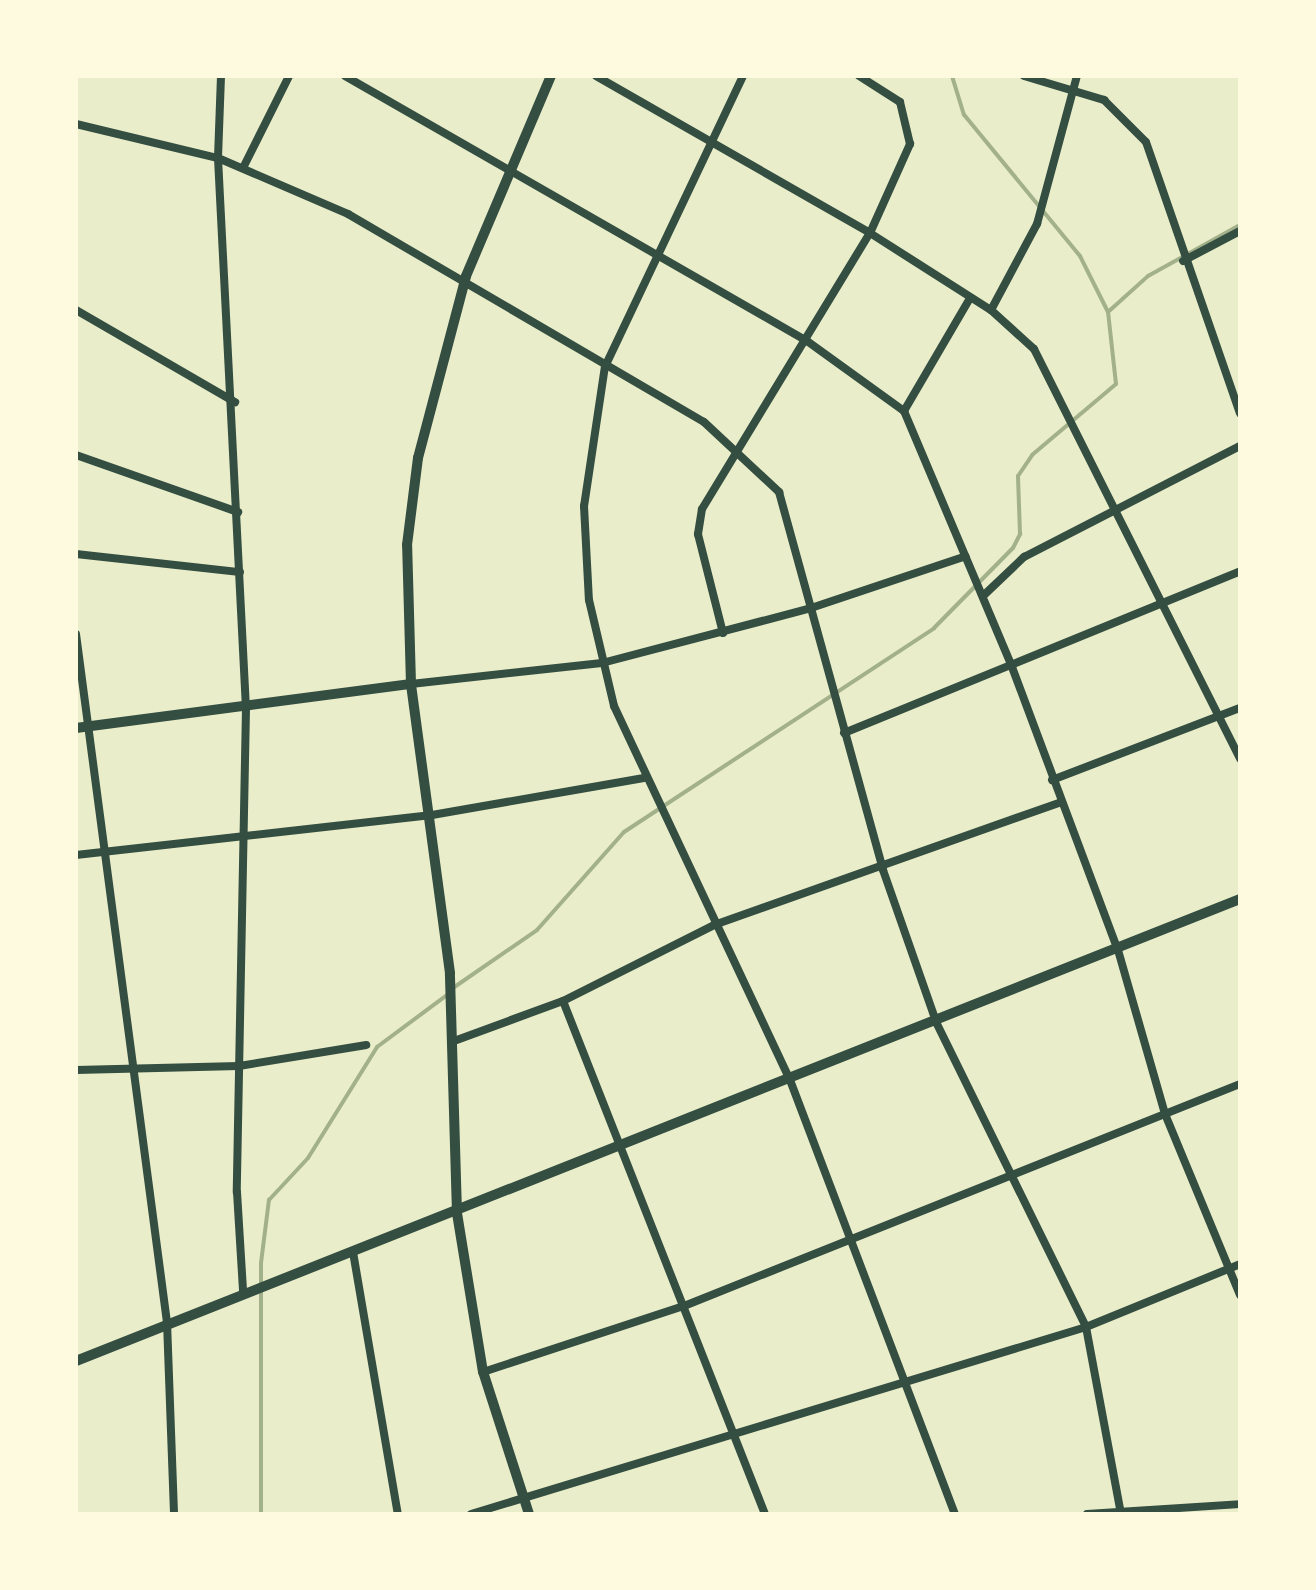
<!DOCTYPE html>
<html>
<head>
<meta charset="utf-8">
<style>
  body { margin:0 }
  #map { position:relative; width:1316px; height:1590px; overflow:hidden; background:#e9edc9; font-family:Lato,sans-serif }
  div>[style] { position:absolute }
  .stream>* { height:4px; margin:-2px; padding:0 2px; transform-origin:2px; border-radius:2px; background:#a3b18a }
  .minor>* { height:8px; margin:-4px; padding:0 4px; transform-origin:4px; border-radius:4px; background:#344e41 }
  .tertiary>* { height:10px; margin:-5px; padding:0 5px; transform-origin:5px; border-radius:5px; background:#344e41 }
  span { translate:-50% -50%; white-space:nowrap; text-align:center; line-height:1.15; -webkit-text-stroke:8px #fefae0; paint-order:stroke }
  .frame { position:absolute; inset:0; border:78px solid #fefae0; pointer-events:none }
</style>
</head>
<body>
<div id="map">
  <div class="stream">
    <i style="left:1108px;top:312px;width:54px;rotate:-42deg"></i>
    <i style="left:1148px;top:276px;width:105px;rotate:-29deg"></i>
    <i style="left:453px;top:988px;width:102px;rotate:-34.6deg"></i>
    <i style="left:537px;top:930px;width:131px;rotate:-48.4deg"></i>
    <i style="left:624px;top:832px;width:371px;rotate:-33.3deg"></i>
    <i style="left:934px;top:628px;width:112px;rotate:-45.4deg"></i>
    <i style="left:1013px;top:548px;width:16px;rotate:-63deg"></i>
    <i style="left:1020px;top:534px;width:58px;rotate:-92deg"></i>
    <i style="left:1018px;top:476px;width:25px;rotate:-56deg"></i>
    <i style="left:1032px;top:455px;width:110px;rotate:-40.2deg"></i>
    <i style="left:1116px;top:384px;width:72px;rotate:-96.3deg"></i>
    <i style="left:1108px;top:312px;width:63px;rotate:-116.6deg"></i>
    <i style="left:1080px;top:256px;width:183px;rotate:-129.4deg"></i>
    <i style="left:964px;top:115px;width:41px;rotate:-107.1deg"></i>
    <i style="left:261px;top:1514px;width:251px;rotate:-90deg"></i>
    <i style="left:261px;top:1263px;width:64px;rotate:-82.8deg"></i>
    <i style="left:269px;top:1200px;width:57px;rotate:-47.1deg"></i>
    <i style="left:308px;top:1158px;width:131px;rotate:-58.1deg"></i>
    <i style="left:377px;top:1047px;width:87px;rotate:-36.6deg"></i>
  </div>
  <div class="minor">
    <i style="left:221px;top:76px;width:82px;rotate:92.1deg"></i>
    <i style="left:218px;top:158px;width:551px;rotate:87.09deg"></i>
    <i style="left:246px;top:708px;width:484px;rotate:91.1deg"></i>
    <i style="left:237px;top:1192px;width:99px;rotate:86.5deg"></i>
    <i style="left:345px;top:76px;width:533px;rotate:29.84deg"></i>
    <i style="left:807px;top:341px;width:120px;rotate:35.8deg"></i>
    <i style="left:904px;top:411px;width:278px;rotate:67.1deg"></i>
    <i style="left:1012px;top:667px;width:302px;rotate:69.5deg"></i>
    <i style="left:1118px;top:950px;width:171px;rotate:74deg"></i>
    <i style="left:1165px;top:1114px;width:196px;rotate:67.5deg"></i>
    <i style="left:596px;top:76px;width:316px;rotate:29.8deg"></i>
    <i style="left:870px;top:233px;width:143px;rotate:32.5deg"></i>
    <i style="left:991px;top:310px;width:58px;rotate:42.2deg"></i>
    <i style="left:1034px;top:349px;width:459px;rotate:63.3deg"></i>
    <i style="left:743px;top:76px;width:321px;rotate:115.4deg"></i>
    <i style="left:605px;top:366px;width:142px;rotate:98.5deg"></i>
    <i style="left:584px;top:506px;width:94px;rotate:87deg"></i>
    <i style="left:589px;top:600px;width:109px;rotate:76.7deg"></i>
    <i style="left:614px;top:706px;width:413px;rotate:64.8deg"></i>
    <i style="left:790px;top:1080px;width:464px;rotate:69.2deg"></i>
    <i style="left:1024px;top:76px;width:84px;rotate:16.7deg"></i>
    <i style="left:1104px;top:100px;width:59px;rotate:45deg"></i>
    <i style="left:1146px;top:142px;width:287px;rotate:70.9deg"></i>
    <i style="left:76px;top:124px;width:146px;rotate:13.5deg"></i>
    <i style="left:218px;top:158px;width:142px;rotate:23.3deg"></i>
    <i style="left:348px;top:214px;width:412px;rotate:30.3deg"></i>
    <i style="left:704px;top:422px;width:103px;rotate:43deg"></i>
    <i style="left:779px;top:492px;width:392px;rotate:74.6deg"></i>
    <i style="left:883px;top:870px;width:163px;rotate:70.7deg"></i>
    <i style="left:937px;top:1024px;width:338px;rotate:63.8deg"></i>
    <i style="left:1086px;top:1327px;width:190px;rotate:79.4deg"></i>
    <i style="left:243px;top:168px;width:103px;rotate:-63.4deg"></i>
    <i style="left:1183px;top:261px;width:64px;rotate:-27.8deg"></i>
    <i style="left:76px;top:310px;width:184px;rotate:30.1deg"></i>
    <i style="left:991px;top:310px;width:98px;rotate:-61.9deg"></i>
    <i style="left:1037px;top:224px;width:153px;rotate:-74.9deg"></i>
    <i style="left:904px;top:411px;width:131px;rotate:-59.7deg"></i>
    <i style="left:76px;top:455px;width:172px;rotate:19.4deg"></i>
    <i style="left:76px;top:554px;width:165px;rotate:6.3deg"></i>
    <i style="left:983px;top:596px;width:57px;rotate:-43.6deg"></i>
    <i style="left:1024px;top:557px;width:243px;rotate:-27.2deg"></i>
    <i style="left:723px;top:633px;width:102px;rotate:-104.2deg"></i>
    <i style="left:698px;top:534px;width:25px;rotate:-81deg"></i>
    <i style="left:702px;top:509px;width:323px;rotate:-58.7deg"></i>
    <i style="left:870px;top:233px;width:98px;rotate:-65.8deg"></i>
    <i style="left:910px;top:144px;width:43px;rotate:-103.4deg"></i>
    <i style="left:900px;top:102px;width:49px;rotate:-147.6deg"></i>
    <i style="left:76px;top:634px;width:694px;rotate:82.47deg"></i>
    <i style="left:167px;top:1322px;width:192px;rotate:87.9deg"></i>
    <i style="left:411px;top:684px;width:192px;rotate:-6.3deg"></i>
    <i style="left:602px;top:663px;width:216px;rotate:-14.7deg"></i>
    <i style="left:811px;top:608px;width:163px;rotate:-18.5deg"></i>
    <i style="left:844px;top:733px;width:428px;rotate:-22.2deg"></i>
    <i style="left:1052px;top:780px;width:201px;rotate:-21deg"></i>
    <i style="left:76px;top:855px;width:358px;rotate:-6.4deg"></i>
    <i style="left:432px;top:815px;width:215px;rotate:-9.9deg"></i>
    <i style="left:563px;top:1001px;width:551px;rotate:68.51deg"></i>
    <i style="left:454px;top:1041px;width:116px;rotate:-20.2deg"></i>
    <i style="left:563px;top:1001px;width:169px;rotate:-26.7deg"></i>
    <i style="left:714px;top:925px;width:368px;rotate:-19.5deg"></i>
    <i style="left:76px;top:1070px;width:163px;rotate:-1.4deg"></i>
    <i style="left:239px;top:1066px;width:129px;rotate:-9.4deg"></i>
    <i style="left:353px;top:1252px;width:266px;rotate:80.3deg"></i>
    <i style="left:483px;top:1372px;width:212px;rotate:-18.2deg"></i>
    <i style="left:684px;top:1306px;width:599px;rotate:-21.77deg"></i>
    <i style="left:471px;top:1514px;width:643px;rotate:-16.91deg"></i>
    <i style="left:1086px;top:1327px;width:166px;rotate:-22.2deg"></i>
    <i style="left:1087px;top:1514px;width:153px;rotate:-3.7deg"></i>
  </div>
  <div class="tertiary">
    <i style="left:76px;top:728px;width:338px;rotate:-7.5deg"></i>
    <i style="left:76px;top:1361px;width:1252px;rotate:-21.65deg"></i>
    <i style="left:529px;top:1514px;width:149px;rotate:-107.9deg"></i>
    <i style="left:483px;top:1372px;width:161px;rotate:-99.3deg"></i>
    <i style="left:457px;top:1213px;width:240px;rotate:-91.7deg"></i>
    <i style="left:450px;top:973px;width:292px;rotate:-97.7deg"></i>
    <i style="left:411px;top:684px;width:139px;rotate:-91.6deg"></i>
    <i style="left:407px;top:545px;width:88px;rotate:-82.8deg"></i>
    <i style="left:418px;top:458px;width:188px;rotate:-75.2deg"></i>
    <i style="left:466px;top:276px;width:217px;rotate:-67deg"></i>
  </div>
  <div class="frame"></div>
</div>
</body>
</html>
